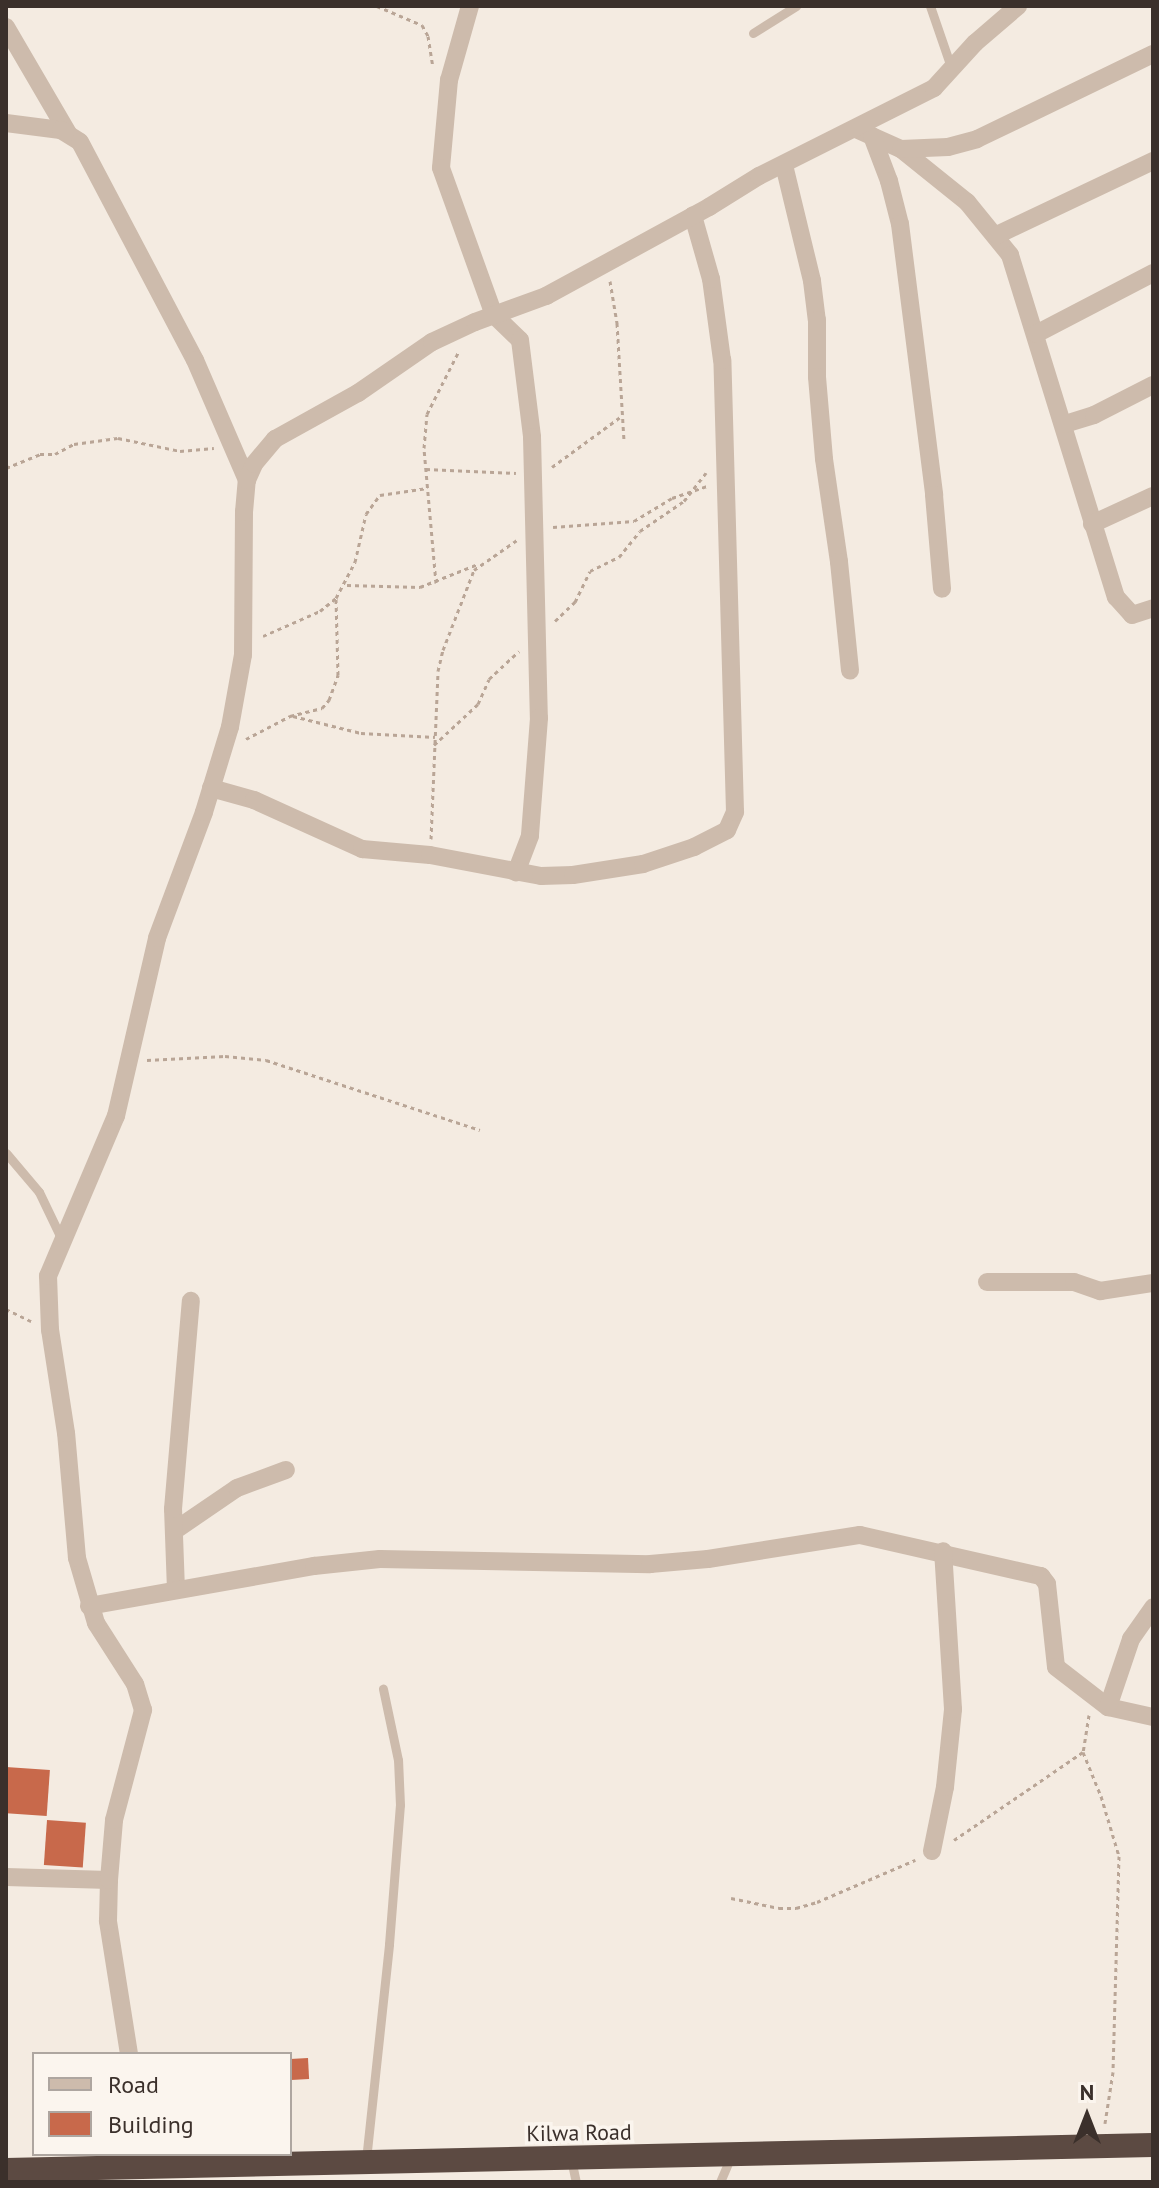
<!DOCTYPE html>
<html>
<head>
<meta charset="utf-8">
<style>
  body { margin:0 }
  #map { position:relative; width:1159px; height:2188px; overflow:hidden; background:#f4ebe1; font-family:"PT Sans",sans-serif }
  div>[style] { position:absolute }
  .building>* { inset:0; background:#c8694b; transform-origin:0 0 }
  .path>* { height:3px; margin-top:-1.5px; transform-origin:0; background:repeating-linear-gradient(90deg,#b9a596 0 4px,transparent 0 8px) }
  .lane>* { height:9px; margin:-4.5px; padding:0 4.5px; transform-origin:4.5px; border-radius:4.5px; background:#cdbbac }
  .street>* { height:18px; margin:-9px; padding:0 9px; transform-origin:9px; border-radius:9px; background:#cdbbac }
  .highway>* { height:24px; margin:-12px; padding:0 12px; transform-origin:12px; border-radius:12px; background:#5c4a42 }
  span { translate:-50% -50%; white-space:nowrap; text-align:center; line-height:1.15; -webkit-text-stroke:7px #fbf5ee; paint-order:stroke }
  .street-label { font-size:22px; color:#3b302b }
  .frame { position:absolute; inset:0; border:8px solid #3b302b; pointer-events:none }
  .legend { position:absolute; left:32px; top:2052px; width:260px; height:104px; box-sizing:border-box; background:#fbf5ee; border:2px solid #aea6a0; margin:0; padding:10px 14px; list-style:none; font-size:24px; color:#3b302b }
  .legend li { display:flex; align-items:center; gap:16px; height:40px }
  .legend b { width:40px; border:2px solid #aea6a0 }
  .north { position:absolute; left:1047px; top:2076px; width:80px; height:80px; -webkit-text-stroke:6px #fbf5ee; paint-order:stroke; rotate:0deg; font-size:22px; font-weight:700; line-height:32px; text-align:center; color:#3b302b }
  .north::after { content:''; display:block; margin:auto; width:28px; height:36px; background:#3b302b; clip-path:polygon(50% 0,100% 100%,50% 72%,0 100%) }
</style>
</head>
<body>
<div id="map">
  <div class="building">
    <i style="left:6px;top:1767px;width:44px;height:46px;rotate:4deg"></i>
    <i style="left:47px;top:1820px;width:39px;height:45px;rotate:4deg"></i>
    <i style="left:308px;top:2058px;width:21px;height:18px;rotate:87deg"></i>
  </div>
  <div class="path">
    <i style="left:377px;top:6px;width:49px;rotate:22.9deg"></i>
    <i style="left:422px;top:25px;width:13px;rotate:61deg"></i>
    <i style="left:428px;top:36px;width:30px;rotate:81deg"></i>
    <i style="left:610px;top:281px;width:43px;rotate:80.5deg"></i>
    <i style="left:617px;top:323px;width:118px;rotate:86.6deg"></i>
    <i style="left:552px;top:467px;width:88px;rotate:-36.2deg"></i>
    <i style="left:6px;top:468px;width:37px;rotate:-22deg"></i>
    <i style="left:40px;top:454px;width:15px"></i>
    <i style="left:55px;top:454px;width:21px;rotate:-28deg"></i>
    <i style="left:74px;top:444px;width:44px;rotate:-7.8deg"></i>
    <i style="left:118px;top:438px;width:63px;rotate:11.8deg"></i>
    <i style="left:180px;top:451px;width:34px;rotate:-5deg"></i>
    <i style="left:426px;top:469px;width:90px;rotate:2.5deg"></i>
    <i style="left:553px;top:527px;width:81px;rotate:-4.2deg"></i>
    <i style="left:634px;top:521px;width:44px;rotate:-31.2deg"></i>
    <i style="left:672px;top:498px;width:39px;rotate:-19deg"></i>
    <i style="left:436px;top:583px;width:136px;rotate:-95.1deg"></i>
    <i style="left:424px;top:448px;width:34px;rotate:-85deg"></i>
    <i style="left:427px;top:414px;width:71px;rotate:-63.1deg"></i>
    <i style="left:347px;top:585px;width:73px;rotate:1.6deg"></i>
    <i style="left:420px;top:587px;width:62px;rotate:-21.6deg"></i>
    <i style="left:555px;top:621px;width:28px;rotate:-44deg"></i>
    <i style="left:575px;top:602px;width:34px;rotate:-64deg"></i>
    <i style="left:590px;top:571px;width:32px;rotate:-26deg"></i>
    <i style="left:619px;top:557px;width:33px;rotate:-51deg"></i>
    <i style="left:640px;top:531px;width:53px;rotate:-34.3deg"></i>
    <i style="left:684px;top:501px;width:36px;rotate:-52deg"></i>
    <i style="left:263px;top:636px;width:62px;rotate:-23.7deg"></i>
    <i style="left:320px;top:611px;width:21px;rotate:-39deg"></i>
    <i style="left:336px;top:598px;width:41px;rotate:-62.2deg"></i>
    <i style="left:355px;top:562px;width:49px;rotate:-77.1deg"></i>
    <i style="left:366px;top:514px;width:24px;rotate:-54deg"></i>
    <i style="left:380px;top:495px;width:48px;rotate:-8.5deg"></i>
    <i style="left:293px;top:716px;width:70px;rotate:14deg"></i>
    <i style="left:361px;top:733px;width:74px;rotate:3.1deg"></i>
    <i style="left:246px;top:739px;width:50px;rotate:-27.6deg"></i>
    <i style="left:290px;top:716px;width:33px;rotate:-14deg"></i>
    <i style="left:322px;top:708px;width:11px;rotate:-49deg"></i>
    <i style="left:329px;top:700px;width:27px;rotate:-70deg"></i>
    <i style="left:338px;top:675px;width:77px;rotate:-91.5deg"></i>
    <i style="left:434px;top:745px;width:60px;rotate:-43deg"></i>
    <i style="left:478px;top:704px;width:27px;rotate:-66deg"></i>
    <i style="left:489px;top:679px;width:41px;rotate:-43deg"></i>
    <i style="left:431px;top:839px;width:168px;rotate:-87.6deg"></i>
    <i style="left:438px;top:671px;width:22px;rotate:-77deg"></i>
    <i style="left:443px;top:650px;width:86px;rotate:-68.8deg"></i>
    <i style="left:474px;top:570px;width:52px;rotate:-34.9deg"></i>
    <i style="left:147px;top:1060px;width:78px;rotate:-2.9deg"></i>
    <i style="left:225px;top:1056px;width:41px;rotate:5.6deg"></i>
    <i style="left:266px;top:1060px;width:225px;rotate:18.1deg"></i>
    <i style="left:6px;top:1309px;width:28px;rotate:26deg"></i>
    <i style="left:1089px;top:1715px;width:37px;rotate:99deg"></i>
    <i style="left:1083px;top:1752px;width:48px;rotate:67.8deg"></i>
    <i style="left:1101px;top:1796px;width:63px;rotate:73.3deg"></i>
    <i style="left:1119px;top:1856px;width:216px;rotate:91.6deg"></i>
    <i style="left:1113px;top:2072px;width:52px;rotate:98.9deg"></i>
    <i style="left:954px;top:1840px;width:156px;rotate:-34.3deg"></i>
    <i style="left:731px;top:1898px;width:49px;rotate:11.8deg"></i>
    <i style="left:779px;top:1908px;width:17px"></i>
    <i style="left:796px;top:1908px;width:22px;rotate:-16deg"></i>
    <i style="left:817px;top:1902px;width:107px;rotate:-23.2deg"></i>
  </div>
  <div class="lane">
    <i style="left:930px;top:6px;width:65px;rotate:71deg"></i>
    <i style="left:753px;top:33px;width:51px;rotate:-32.1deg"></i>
    <i style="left:6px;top:1153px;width:51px;rotate:49.8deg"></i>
    <i style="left:39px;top:1192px;width:53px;rotate:64.4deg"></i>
    <i style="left:571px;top:2159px;width:24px;rotate:78deg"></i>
    <i style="left:366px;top:2160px;width:217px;rotate:-83.9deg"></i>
    <i style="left:389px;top:1944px;width:139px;rotate:-85.5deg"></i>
    <i style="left:400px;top:1805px;width:45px;rotate:-92.5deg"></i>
    <i style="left:398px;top:1760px;width:73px;rotate:-101.9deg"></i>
    <i style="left:720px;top:2182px;width:28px;rotate:-67deg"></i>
  </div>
  <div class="street">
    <i style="left:470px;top:6px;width:77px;rotate:105.8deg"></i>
    <i style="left:449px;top:80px;width:88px;rotate:95.2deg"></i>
    <i style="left:441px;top:168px;width:156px;rotate:70.2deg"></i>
    <i style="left:494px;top:315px;width:36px;rotate:44deg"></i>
    <i style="left:520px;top:340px;width:98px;rotate:82.9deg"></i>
    <i style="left:532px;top:437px;width:281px;rotate:88.6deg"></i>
    <i style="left:539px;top:718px;width:118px;rotate:94.4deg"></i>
    <i style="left:530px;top:836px;width:39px;rotate:111deg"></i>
    <i style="left:6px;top:27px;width:123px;rotate:59.7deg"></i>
    <i style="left:6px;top:123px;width:55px;rotate:7.3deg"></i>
    <i style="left:61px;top:130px;width:22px;rotate:32deg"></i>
    <i style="left:80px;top:142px;width:246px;rotate:62.2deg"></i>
    <i style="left:195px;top:360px;width:131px;rotate:66.6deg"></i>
    <i style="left:856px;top:129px;width:49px;rotate:24deg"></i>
    <i style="left:901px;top:149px;width:85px;rotate:38.8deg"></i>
    <i style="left:967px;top:202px;width:68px;rotate:50.9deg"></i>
    <i style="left:1010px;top:255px;width:358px;rotate:72.8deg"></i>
    <i style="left:1116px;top:597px;width:24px;rotate:48deg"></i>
    <i style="left:1132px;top:615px;width:22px;rotate:-18deg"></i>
    <i style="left:872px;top:136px;width:48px;rotate:69.3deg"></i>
    <i style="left:889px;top:181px;width:44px;rotate:75.7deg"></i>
    <i style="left:900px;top:224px;width:273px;rotate:82.8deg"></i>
    <i style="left:934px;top:495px;width:94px;rotate:85.1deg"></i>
    <i style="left:901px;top:149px;width:47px;rotate:-2.4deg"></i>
    <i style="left:948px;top:147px;width:30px;rotate:-15deg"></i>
    <i style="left:977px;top:139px;width:195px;rotate:-25.8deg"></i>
    <i style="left:784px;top:165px;width:119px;rotate:76.4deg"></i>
    <i style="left:812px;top:281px;width:39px;rotate:83deg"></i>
    <i style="left:817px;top:320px;width:57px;rotate:90deg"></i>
    <i style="left:817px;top:377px;width:82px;rotate:85.1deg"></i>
    <i style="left:824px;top:459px;width:104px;rotate:81.7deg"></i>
    <i style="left:839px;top:562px;width:109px;rotate:84.2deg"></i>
    <i style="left:997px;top:235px;width:173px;rotate:-25.4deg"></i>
    <i style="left:1036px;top:334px;width:132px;rotate:-27.5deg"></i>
    <i style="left:1065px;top:424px;width:30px;rotate:-17deg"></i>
    <i style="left:1094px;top:415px;width:66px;rotate:-27deg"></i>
    <i style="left:1092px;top:524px;width:67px;rotate:-24.7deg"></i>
    <i style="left:211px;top:788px;width:45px;rotate:15.6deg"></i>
    <i style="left:254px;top:800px;width:119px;rotate:24.4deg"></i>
    <i style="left:362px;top:849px;width:68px;rotate:5deg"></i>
    <i style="left:430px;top:855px;width:113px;rotate:10.7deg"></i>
    <i style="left:541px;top:876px;width:32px;rotate:-2deg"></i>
    <i style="left:573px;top:875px;width:71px;rotate:-8.9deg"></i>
    <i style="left:643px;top:864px;width:54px;rotate:-18.4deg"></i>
    <i style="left:694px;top:847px;width:37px;rotate:-27deg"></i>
    <i style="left:727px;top:830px;width:20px;rotate:-66deg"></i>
    <i style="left:735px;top:812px;width:452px;rotate:-91.6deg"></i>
    <i style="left:722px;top:360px;width:82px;rotate:-97.7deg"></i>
    <i style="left:711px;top:279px;width:66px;rotate:-105.9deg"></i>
    <i style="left:987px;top:1282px;width:87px"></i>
    <i style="left:1074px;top:1282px;width:28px;rotate:19deg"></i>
    <i style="left:1100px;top:1291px;width:54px;rotate:-8.6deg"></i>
    <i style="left:174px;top:1531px;width:76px;rotate:-34.3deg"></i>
    <i style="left:237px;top:1488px;width:52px;rotate:-20.2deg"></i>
    <i style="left:176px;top:1590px;width:81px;rotate:-92.1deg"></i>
    <i style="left:173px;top:1509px;width:209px;rotate:-85.1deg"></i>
    <i style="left:89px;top:1606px;width:229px;rotate:-10.1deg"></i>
    <i style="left:314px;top:1566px;width:66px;rotate:-6.1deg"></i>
    <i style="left:380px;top:1559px;width:270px;rotate:1.1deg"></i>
    <i style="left:650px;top:1564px;width:58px;rotate:-4.9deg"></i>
    <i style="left:708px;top:1559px;width:154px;rotate:-9deg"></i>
    <i style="left:860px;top:1535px;width:186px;rotate:12.8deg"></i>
    <i style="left:1041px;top:1576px;width:10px;rotate:53deg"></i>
    <i style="left:1047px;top:1584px;width:83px;rotate:83.8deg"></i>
    <i style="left:1056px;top:1667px;width:66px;rotate:37.6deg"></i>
    <i style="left:1108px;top:1707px;width:46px;rotate:12.5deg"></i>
    <i style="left:1108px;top:1707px;width:72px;rotate:-71.3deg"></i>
    <i style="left:1131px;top:1639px;width:39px;rotate:-55deg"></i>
    <i style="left:932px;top:1851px;width:65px;rotate:-78.5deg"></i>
    <i style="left:945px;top:1787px;width:78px;rotate:-84.1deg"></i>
    <i style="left:953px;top:1709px;width:158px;rotate:-93.6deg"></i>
    <i style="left:6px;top:1877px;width:103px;rotate:1.7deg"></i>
    <i style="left:129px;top:2054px;width:135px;rotate:-99deg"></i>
    <i style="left:108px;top:1921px;width:41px;rotate:-88.6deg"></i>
    <i style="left:109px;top:1880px;width:60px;rotate:-85.2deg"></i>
    <i style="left:114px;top:1820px;width:114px;rotate:-75.2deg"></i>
    <i style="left:143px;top:1710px;width:27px;rotate:-107deg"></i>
    <i style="left:135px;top:1684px;width:72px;rotate:-122.6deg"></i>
    <i style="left:96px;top:1623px;width:68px;rotate:-106.3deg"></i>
    <i style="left:77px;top:1558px;width:125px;rotate:-95deg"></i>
    <i style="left:66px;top:1433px;width:104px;rotate:-98.8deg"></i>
    <i style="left:50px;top:1330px;width:54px;rotate:-92.1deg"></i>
    <i style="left:48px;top:1276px;width:174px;rotate:-67deg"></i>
    <i style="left:116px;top:1116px;width:183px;rotate:-77deg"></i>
    <i style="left:157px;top:938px;width:134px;rotate:-69.5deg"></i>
    <i style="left:204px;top:812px;width:89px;rotate:-73deg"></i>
    <i style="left:230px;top:727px;width:73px;rotate:-79.8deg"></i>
    <i style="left:243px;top:655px;width:143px;rotate:-89.6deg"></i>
    <i style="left:244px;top:512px;width:32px;rotate:-85deg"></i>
    <i style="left:247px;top:480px;width:17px;rotate:-66deg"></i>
    <i style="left:254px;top:464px;width:33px;rotate:-50deg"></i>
    <i style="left:275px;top:439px;width:95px;rotate:-29deg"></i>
    <i style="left:358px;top:393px;width:90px;rotate:-34.6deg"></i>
    <i style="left:432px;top:342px;width:47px;rotate:-24.9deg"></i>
    <i style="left:475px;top:322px;width:76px;rotate:-20.1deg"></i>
    <i style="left:546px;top:296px;width:186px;rotate:-28.6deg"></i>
    <i style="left:709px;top:207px;width:59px;rotate:-31.8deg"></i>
    <i style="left:759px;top:176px;width:196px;rotate:-26.7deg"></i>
    <i style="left:934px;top:88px;width:61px;rotate:-47.7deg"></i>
    <i style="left:975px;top:43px;width:57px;rotate:-40.7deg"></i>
  </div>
  <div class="highway">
    <i style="left:6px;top:2170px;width:1147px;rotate:-1.25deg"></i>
  </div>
  <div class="street-label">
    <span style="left:579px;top:2133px;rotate:-1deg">Kilwa Road</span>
  </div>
  <div class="frame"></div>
  <ul class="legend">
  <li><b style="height:10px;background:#cdbbac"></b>Road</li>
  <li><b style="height:22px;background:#c8694b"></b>Building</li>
  </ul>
  <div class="north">N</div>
</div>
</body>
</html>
